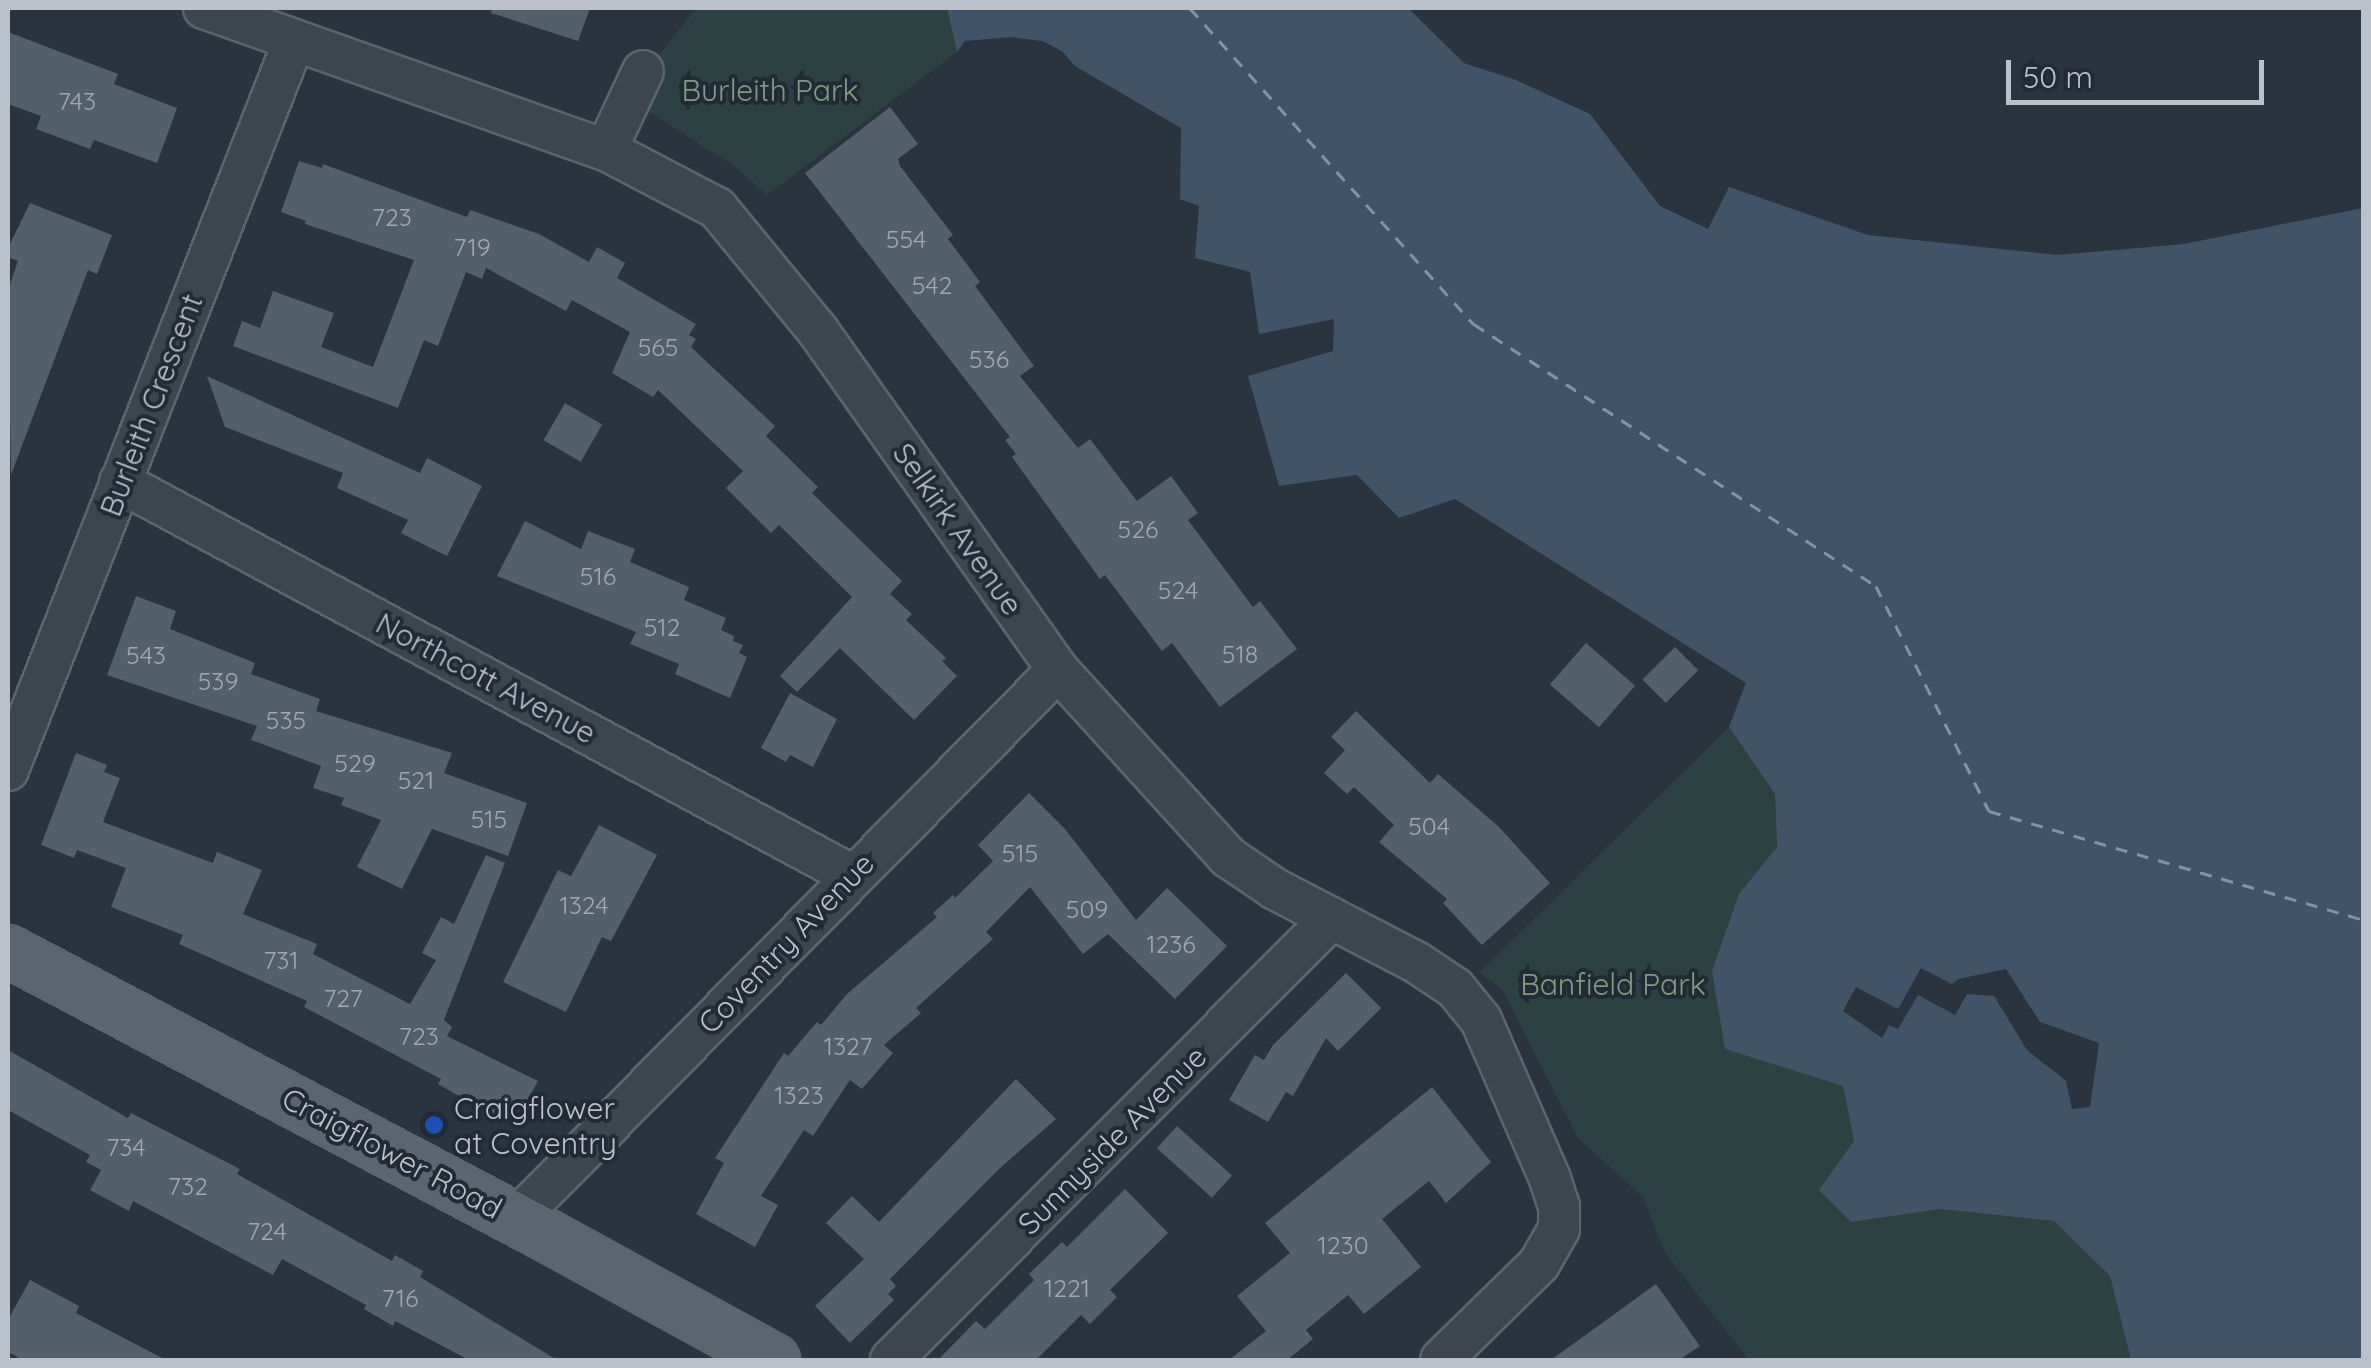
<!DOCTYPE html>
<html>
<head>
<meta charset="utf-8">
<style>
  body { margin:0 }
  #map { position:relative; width:2371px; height:1368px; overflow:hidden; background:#29343f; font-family:Quicksand,sans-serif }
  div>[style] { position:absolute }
  .green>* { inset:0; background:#2c4141 }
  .water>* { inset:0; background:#415366 }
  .pier>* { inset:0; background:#29343f }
  .ferry>* { height:2.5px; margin-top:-1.25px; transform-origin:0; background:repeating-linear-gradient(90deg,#7e94a9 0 12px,transparent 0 22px) }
  .building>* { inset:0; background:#535f6a; transform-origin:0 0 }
  .roads { filter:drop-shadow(2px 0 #5b646d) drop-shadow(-2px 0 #5b646d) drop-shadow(0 2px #5b646d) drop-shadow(0 -2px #5b646d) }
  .minor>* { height:40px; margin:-20px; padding:0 20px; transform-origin:20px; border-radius:20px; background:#3d464f }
  .major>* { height:50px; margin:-25px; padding:0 25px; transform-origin:25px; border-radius:25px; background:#5b656f }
  .dots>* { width:28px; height:28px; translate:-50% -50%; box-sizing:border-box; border:5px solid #222b35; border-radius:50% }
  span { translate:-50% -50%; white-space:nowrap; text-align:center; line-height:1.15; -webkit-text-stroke:8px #222b35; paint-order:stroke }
  .number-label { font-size:25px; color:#a0a8b2 }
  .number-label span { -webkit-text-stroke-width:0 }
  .park-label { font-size:30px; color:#7b9d80 }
  .street-label { font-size:30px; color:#bac1ca }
  .poi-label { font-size:30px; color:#bac1ca }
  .left { translate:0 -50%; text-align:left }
  .frame { position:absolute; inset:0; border:10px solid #bac1ca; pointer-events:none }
  .scale { position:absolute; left:2006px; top:60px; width:258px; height:45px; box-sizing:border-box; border:5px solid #bac1ca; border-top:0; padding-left:12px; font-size:30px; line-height:35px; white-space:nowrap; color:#bac1ca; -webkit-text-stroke:8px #222b35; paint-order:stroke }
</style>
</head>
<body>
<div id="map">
  <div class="green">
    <i style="clip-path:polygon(696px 8px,947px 8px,957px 52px,767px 195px,731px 164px,645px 109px,652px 64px)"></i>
    <i style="clip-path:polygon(1729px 727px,1775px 794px,1777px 848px,1739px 894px,1803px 1072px,1843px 1086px,1854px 1141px,1851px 1222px,1941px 1209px,2054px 1221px,2110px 1276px,2131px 1360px,1749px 1360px,1665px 1253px,1643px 1197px,1578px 1138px,1502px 989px,1479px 973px)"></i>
  </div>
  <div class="water">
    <i style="clip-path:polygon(947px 8px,1408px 8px,1464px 63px,1516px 80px,1590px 114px,1660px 206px,1708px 229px,1729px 187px,1868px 235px,2057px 255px,2184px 244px,2363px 208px,2363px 1360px,2131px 1360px,2110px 1276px,2054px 1221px,1941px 1209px,1851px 1222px,1819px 1190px,1854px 1141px,1843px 1086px,1725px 1049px,1712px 971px,1739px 894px,1777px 847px,1775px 794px,1729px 727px,1746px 683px,1455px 499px,1399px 518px,1357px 475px,1279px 486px,1248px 376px,1333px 351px,1334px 319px,1259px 334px,1250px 272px,1195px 258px,1199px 206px,1180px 199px,1181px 128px,1075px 66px,1062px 51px,1042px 41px,1011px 37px,965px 41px,957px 52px)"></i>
  </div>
  <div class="pier">
    <i style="clip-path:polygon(1921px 968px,1952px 984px,1958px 979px,2006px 969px,2040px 1022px,2099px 1043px,2090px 1107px,2072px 1109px,2066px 1081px,2027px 1050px,1994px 996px,1967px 994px,1955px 1015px,1918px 995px,1898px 1029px,1889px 1025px,1882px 1038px,1843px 1011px,1856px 987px,1898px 1009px)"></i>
  </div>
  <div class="ferry">
    <i style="left:1190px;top:8px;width:425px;rotate:48.1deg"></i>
    <i style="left:1474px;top:324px;width:480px;rotate:33.1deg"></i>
    <i style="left:1876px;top:586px;width:252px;rotate:63.3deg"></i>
    <i style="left:1989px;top:811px;width:391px;rotate:16.2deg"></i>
  </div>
  <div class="building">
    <i style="clip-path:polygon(492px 8px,590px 8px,578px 41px,491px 13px)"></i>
    <i style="clip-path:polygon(8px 32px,118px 74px,114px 84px,177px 108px,157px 163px,94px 140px,90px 149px,36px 129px,41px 116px,8px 104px)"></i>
    <i style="clip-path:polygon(890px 107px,918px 144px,898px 159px,900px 166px,953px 235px,948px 239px,980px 282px,975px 286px,1034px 366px,1020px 376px,1078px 448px,1090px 439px,1137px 501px,1171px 476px,1198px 513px,1188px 520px,1253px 607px,1260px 601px,1297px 649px,1220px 707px,1172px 643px,1162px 651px,1105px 575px,1100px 579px,1012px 457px,1016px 454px,1005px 440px,1010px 437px,805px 173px)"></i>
    <i style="clip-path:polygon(299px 161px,322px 168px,323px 164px,467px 217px,470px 210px,539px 234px,589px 262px,597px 247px,625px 263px,617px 278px,696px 324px,689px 335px,696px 339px,691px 347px,775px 426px,766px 436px,818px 487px,812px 493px,902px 581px,890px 594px,912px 614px,906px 620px,946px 658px,942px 661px,957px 676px,914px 720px,840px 648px,797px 692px,780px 676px,852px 597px,779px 525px,771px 533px,726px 488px,743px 471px,658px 390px,653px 397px,612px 373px,630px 332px,572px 300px,566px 311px,486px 268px,482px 279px,466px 272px,438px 346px,424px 340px,398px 408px,233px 346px,242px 321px,260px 328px,273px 291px,334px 313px,321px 347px,373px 367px,414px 260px,305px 224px,306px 221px,281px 212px)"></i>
    <i style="clip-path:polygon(30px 203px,112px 235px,97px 274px,88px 270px,11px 475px,8px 290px,18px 261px,8px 257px,8px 248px)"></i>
    <i style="clip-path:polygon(207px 376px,420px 473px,427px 458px,482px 486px,447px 556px,401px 533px,408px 520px,337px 488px,343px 473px,225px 427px)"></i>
    <i style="left:565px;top:403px;width:43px;height:43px;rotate:30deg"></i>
    <i style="clip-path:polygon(525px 521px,581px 549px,588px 531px,635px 549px,630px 562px,689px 587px,684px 600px,726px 618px,721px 630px,734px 636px,733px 641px,743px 645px,739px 653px,747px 657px,730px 698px,675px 674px,679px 664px,630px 644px,636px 632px,497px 576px)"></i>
    <i style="clip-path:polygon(136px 596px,176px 611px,170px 629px,255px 663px,251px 674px,320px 699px,316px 711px,452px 753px,444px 773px,527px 803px,508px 856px,432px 829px,402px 889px,357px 867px,381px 820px,341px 805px,344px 798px,313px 788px,321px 766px,251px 740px,257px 726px,107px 675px)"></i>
    <i style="left:1586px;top:643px;width:65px;height:55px;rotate:41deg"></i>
    <i style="left:1675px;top:647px;width:33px;height:46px;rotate:45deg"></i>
    <i style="clip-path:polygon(790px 693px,837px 719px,813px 767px,790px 755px,786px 762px,761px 748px)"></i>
    <i style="clip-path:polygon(1356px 711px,1430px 783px,1438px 774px,1499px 827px,1550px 883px,1482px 945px,1443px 903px,1447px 899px,1379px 842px,1394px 825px,1354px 787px,1347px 794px,1324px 773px,1345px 750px,1331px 737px)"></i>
    <i style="clip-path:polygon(76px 753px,107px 765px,104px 772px,120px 778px,103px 822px,213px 863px,217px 852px,262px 870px,243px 914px,317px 944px,313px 954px,410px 1004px,436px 960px,422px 953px,441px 917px,454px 924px,486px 855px,505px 863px,444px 1020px,452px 1027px,447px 1036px,538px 1081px,524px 1106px,519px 1103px,507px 1123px,438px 1084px,441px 1079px,304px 1007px,307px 1001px,179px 944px,183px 935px,111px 907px,126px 868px,77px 850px,74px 858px,41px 845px)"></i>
    <i style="clip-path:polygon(1029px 793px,1065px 829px,1136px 920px,1167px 888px,1227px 946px,1175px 999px,1108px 934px,1083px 954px,1030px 887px,986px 932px,993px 939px,916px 1008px,921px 1013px,884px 1045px,893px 1053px,862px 1089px,850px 1080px,813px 1136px,804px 1130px,761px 1196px,778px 1205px,755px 1247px,696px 1214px,724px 1163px,715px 1158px,784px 1053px,788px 1056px,817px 1022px,821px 1025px,847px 994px,937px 917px,933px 913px,953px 895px,955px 898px,993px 861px,978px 845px)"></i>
    <i style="clip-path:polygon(599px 825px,657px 855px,611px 941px,602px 937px,566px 1012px,503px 982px,558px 870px,571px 876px)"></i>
    <i style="clip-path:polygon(1346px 973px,1381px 1008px,1338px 1051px,1326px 1038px,1293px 1096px,1286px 1092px,1268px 1122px,1229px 1100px,1255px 1055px,1264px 1060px,1273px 1045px)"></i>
    <i style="clip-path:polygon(8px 1050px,128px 1118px,131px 1113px,240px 1169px,237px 1174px,392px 1261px,395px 1255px,423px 1271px,420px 1277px,557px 1360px,469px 1360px,395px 1321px,393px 1326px,364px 1309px,366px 1305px,282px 1259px,273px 1275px,133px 1201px,129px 1211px,90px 1190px,101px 1170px,86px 1162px,90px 1155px,8px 1110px)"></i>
    <i style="clip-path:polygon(1016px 1079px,1056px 1119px,999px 1169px,890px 1279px,896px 1286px,888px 1294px,894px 1300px,850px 1343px,815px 1306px,864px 1259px,826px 1223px,852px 1196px,879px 1222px)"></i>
    <i style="clip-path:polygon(1432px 1087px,1491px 1162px,1446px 1203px,1429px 1181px,1382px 1219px,1421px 1267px,1364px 1314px,1348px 1295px,1306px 1330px,1313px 1339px,1287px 1360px,1229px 1360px,1266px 1331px,1237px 1296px,1290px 1253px,1265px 1223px)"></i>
    <i style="left:1177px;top:1126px;width:74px;height:30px;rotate:42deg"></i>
    <i style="clip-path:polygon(1125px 1189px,1168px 1233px,1110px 1290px,1117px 1297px,1090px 1324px,1081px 1315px,1036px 1360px,938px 1360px,976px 1321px,985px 1329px,1034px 1280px,1029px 1274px,1062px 1242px,1067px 1247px)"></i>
    <i style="clip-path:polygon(30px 1280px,79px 1306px,76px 1313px,166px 1360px,23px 1360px,8px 1352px,8px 1320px)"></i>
    <i style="clip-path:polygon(1656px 1284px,1700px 1346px,1679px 1360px,1551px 1360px)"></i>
  </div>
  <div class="roads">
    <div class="minor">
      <i style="left:204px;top:8px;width:426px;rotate:19.5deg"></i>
      <i style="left:606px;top:150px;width:125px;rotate:27.6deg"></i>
      <i style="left:717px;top:208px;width:159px;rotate:50.6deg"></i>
      <i style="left:818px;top:331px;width:415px;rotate:54.7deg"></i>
      <i style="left:1058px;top:670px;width:253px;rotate:47.7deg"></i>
      <i style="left:1228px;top:857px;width:57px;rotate:34.2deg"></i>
      <i style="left:1275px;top:889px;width:159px;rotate:27.4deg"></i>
      <i style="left:1416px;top:962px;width:47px;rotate:33.7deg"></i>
      <i style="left:1455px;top:988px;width:41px;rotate:50.9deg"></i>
      <i style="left:1481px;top:1020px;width:173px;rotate:66.5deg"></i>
      <i style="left:1550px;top:1179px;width:28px;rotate:72deg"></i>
      <i style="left:1559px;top:1206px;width:23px;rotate:90deg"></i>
      <i style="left:1559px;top:1229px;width:40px;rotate:119.7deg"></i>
      <i style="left:1539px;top:1264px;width:137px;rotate:135.6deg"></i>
      <i style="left:606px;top:150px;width:87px;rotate:-64.9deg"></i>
      <i style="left:120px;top:482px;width:830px;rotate:28.26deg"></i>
      <i style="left:8px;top:770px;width:783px;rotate:-68.58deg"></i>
      <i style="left:516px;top:1219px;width:771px;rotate:-45.37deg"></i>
      <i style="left:891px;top:1360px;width:624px;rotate:-45.06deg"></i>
    </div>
    <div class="major">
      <i style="left:8px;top:951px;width:608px;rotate:27.83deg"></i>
      <i style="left:546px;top:1235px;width:260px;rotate:28.7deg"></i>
    </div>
  </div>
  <div class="dots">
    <i style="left:434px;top:1125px;background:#1a4fb4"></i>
  </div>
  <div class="number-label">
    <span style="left:77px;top:101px">743</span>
    <span style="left:392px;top:217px">723</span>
    <span style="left:906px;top:239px">554</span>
    <span style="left:472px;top:247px">719</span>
    <span style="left:932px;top:285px">542</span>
    <span style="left:658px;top:347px">565</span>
    <span style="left:989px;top:359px">536</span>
    <span style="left:1138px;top:529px">526</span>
    <span style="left:598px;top:576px">516</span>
    <span style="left:1178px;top:590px">524</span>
    <span style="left:662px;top:627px">512</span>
    <span style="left:1240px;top:654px">518</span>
    <span style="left:146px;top:655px">543</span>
    <span style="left:218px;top:681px">539</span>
    <span style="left:286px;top:720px">535</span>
    <span style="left:355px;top:763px">529</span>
    <span style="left:416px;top:780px">521</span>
    <span style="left:489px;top:819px">515</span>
    <span style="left:1429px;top:826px">504</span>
    <span style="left:1020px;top:853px">515</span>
    <span style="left:584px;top:905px">1324</span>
    <span style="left:1087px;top:909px">509</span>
    <span style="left:1171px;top:944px">1236</span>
    <span style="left:281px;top:960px">731</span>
    <span style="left:343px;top:998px">727</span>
    <span style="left:419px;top:1036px">723</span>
    <span style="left:848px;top:1046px">1327</span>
    <span style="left:799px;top:1095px">1323</span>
    <span style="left:126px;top:1147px">734</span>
    <span style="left:188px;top:1186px">732</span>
    <span style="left:267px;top:1231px">724</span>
    <span style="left:1343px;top:1245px">1230</span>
    <span style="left:1067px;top:1288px">1221</span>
    <span style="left:400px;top:1298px">716</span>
  </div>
  <div class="park-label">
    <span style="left:770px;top:90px">Burleith Park</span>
    <span style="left:1613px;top:984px">Banfield Park</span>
  </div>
  <div class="street-label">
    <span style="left:151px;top:405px;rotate:-69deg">Burleith Crescent</span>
    <span style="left:958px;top:529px;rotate:55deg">Selkirk Avenue</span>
    <span style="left:486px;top:678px;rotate:28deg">Northcott Avenue</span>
    <span style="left:786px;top:943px;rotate:-46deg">Coventry Avenue</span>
    <span style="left:1112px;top:1140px;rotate:-45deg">Sunnyside Avenue</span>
    <span style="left:392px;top:1153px;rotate:28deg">Craigflower Road</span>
  </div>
  <div class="poi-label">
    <span class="left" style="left:454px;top:1125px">Craigflower<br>at Coventry</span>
  </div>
  <div class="frame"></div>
  <div class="scale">50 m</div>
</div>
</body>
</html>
